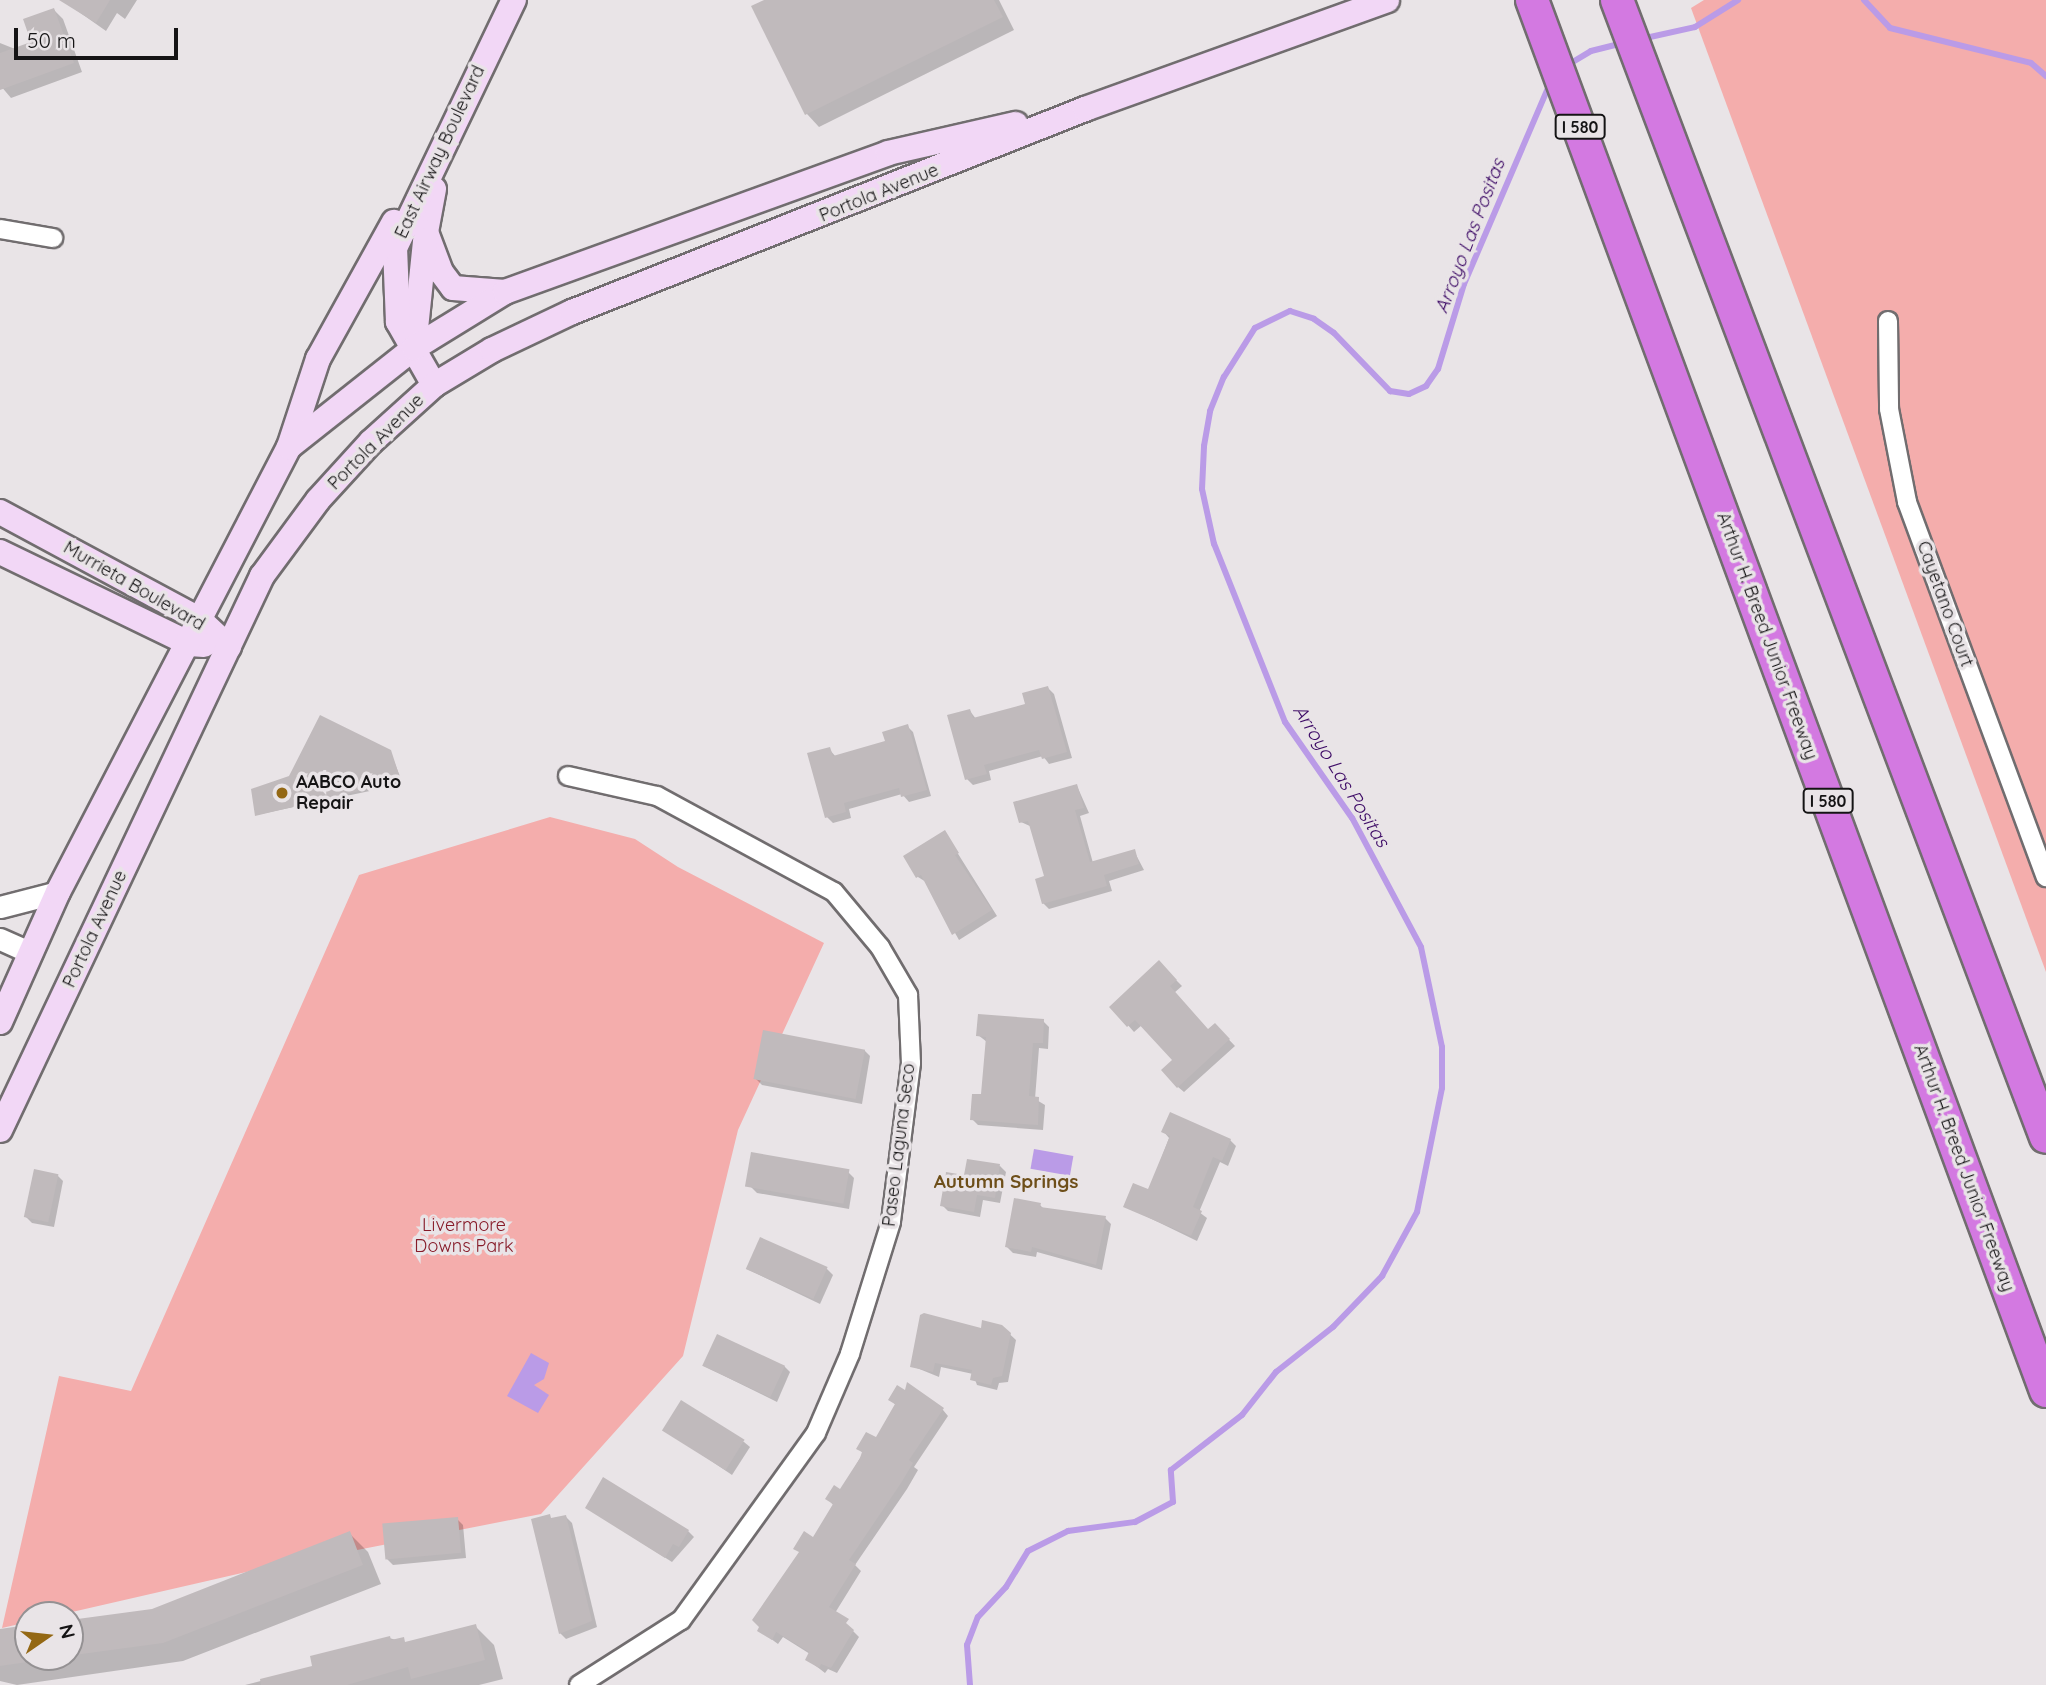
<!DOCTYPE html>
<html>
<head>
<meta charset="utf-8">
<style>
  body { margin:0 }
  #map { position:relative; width:2046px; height:1685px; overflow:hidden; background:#e9e4e7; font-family:Quicksand,sans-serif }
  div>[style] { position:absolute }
  .green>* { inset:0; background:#f4adac }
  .water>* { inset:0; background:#ba9be7; transform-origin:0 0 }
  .shadow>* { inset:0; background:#0003 }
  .stream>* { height:6px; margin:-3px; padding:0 3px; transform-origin:3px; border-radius:3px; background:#ba9be7 }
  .building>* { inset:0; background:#c0babc; transform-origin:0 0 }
  .roads { filter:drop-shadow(2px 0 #716d6f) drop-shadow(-2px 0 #716d6f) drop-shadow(0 2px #716d6f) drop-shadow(0 -2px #716d6f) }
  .minor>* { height:18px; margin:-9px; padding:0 9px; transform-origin:9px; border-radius:9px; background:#fff }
  .tertiary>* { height:21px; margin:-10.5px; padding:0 10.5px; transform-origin:10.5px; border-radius:10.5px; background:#fff }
  .secondary>* { height:24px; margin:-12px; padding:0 12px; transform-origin:12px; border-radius:12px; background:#f2d7f6 }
  .motorway>* { height:32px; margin:-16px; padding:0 16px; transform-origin:16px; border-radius:16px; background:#d379e1 }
  .dots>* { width:19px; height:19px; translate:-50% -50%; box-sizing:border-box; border:4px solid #e9e4e7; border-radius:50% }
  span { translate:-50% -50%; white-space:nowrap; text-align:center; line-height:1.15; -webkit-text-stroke:7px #e9e4e7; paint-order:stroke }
  .shield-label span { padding:2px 5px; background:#e9e4e7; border:2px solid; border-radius:5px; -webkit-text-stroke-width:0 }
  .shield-label { font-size:16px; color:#151415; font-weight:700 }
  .street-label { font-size:18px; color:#151415 }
  .poi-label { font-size:18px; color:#151415; font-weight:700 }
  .left { translate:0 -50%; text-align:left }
  .park-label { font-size:18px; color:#871b29 }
  .water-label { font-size:19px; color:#3c0965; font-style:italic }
  .neighbourhood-label { font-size:19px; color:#6e4f1a; font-weight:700 }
  .north { position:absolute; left:14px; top:1601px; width:70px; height:70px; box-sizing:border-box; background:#e9e4e7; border:2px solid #949193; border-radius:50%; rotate:76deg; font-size:19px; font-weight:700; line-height:28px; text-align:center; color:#151415 }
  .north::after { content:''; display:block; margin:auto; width:24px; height:32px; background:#946814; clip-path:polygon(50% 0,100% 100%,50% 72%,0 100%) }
  .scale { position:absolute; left:14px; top:28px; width:164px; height:32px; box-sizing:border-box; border:4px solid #151415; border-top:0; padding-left:9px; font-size:21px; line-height:24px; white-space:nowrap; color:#151415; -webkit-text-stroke:5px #e9e4e7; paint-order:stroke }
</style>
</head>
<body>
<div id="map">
  <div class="green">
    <i style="clip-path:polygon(1704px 0,2046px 0,2046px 972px,1691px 8px)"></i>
    <i style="clip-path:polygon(550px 817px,635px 839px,678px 867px,824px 943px,738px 1130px,683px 1356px,541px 1514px,255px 1570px,59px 1615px,28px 1615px,28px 1622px,2px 1628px,59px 1376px,131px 1391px,359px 875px)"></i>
  </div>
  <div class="water">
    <i style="left:1034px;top:1149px;width:40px;height:20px;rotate:10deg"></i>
    <i style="clip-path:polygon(531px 1353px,549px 1363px,544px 1379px,534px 1385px,549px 1395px,538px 1413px,507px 1396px)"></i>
  </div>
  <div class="shadow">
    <i style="clip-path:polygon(62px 0,137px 0,125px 19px,117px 13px,106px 31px)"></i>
    <i style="clip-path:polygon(768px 0,999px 0,1014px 30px,819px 127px,807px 114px,754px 7px)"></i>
    <i style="clip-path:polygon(54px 10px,63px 19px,82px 72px,11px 98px,0 85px,0 43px,40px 59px)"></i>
    <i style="clip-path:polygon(1048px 688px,1054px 694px,1072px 758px,1049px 764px,1043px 756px,989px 771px,991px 780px,973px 785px,967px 779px,949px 717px,970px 711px,976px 719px,1027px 705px)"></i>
    <i style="clip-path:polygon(907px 726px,913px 732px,931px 796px,909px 802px,902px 794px,849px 809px,851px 818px,833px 823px,827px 817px,829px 749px,836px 757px,887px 742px)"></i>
    <i style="clip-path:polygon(390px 751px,403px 784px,256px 815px,290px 778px)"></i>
    <i style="clip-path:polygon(1077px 786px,1089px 813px,1080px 816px,1093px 863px,1134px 851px,1144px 870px,1109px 881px,1112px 891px,1049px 909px,1043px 903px,1046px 878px,1032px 827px,1021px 822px)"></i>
    <i style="clip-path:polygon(945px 833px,997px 916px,959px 940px,926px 882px,918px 877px,906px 857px)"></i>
    <i style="clip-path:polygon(1159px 963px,1182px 986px,1174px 993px,1209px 1031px,1215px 1025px,1235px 1046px,1184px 1092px,1178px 1087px,1174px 1060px,1142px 1025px,1134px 1032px,1112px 1007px)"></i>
    <i style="clip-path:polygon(1043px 1021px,1049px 1027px,1048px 1049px,1039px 1048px,1035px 1099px,1045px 1105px,1043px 1130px,978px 1125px,972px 1119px,983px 1096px,987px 1042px,978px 1035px)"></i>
    <i style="clip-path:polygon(864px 1050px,870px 1056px,862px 1104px,762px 1085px,756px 1079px)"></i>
    <i style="clip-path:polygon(1164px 1132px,1230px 1140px,1236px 1146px,1228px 1166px,1220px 1162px,1199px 1212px,1207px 1218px,1197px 1241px,1125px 1206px,1149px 1191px,1169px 1138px)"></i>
    <i style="clip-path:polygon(752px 1154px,848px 1172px,854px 1178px,849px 1209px,757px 1193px,751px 1187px)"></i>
    <i style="clip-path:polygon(1000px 1166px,1006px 1172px,1000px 1203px,983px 1200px,980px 1217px,948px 1211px,942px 1205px,966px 1177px)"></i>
    <i style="clip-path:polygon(57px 1175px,63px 1181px,54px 1227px,32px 1223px,26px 1217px)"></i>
    <i style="clip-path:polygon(1040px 1205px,1045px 1210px,1105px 1218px,1111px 1224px,1102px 1270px,1037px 1252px,1036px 1257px,1013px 1253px,1007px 1247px)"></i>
    <i style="clip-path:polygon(747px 1269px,827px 1269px,833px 1275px,820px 1304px)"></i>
    <i style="clip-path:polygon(1001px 1326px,1016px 1340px,1008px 1382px,999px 1383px,997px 1390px,977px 1385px,973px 1374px,941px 1367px,939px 1377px,912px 1366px,982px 1330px)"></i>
    <i style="clip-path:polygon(704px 1366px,784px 1366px,790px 1372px,777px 1402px)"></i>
    <i style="clip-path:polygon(890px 1400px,943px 1410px,948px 1416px,914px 1467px,918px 1470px,907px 1489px,855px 1565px,861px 1571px,835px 1613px,859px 1637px,837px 1673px,828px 1669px,825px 1673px,807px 1659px,810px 1654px,783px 1637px,778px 1644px,759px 1630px,834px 1506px,828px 1499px,841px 1491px,863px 1453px,858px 1448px,876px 1440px,897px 1406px)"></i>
    <i style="clip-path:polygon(664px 1429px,744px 1442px,750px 1447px,732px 1475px)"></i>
    <i style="clip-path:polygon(587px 1508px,688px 1531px,694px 1537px,672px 1562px)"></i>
    <i style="clip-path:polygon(566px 1517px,572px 1523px,597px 1627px,566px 1639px,560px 1633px)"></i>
    <i style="clip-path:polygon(457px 1519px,463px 1525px,466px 1558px,393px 1565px,387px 1559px)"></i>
    <i style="clip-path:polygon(349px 1533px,368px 1552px,381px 1584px,183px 1661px,17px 1685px,0 1681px,0 1631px,28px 1627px,28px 1657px,70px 1657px,70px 1622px,153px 1610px)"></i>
    <i style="clip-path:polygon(475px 1626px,494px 1645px,503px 1679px,479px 1685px,245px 1685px,314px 1667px,389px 1638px,408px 1643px)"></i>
  </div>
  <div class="stream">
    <i style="left:1864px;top:0;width:38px;rotate:47deg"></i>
    <i style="left:1890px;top:28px;width:145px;rotate:13.9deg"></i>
    <i style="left:2031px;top:63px;width:20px;rotate:41deg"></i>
    <i style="left:1641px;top:39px;width:55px;rotate:-12.5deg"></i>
    <i style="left:1695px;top:27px;width:51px;rotate:-32.1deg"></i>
    <i style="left:1566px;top:66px;width:29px;rotate:-31deg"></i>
    <i style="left:1591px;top:51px;width:33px;rotate:-14deg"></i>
    <i style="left:970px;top:1685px;width:40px;rotate:-94.3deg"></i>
    <i style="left:967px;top:1645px;width:30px;rotate:-69deg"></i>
    <i style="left:978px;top:1617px;width:41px;rotate:-47deg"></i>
    <i style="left:1006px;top:1587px;width:42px;rotate:-58.6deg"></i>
    <i style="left:1028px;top:1551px;width:45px;rotate:-26.6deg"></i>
    <i style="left:1068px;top:1531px;width:68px;rotate:-7.7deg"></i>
    <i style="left:1135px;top:1522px;width:43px;rotate:-27.8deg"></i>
    <i style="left:1173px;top:1502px;width:32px;rotate:-94deg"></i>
    <i style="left:1171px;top:1470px;width:90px;rotate:-37.8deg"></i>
    <i style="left:1242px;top:1415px;width:55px;rotate:-51.7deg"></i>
    <i style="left:1276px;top:1372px;width:73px;rotate:-38.3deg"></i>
    <i style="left:1333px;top:1327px;width:71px;rotate:-46.1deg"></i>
    <i style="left:1382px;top:1276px;width:73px;rotate:-61.3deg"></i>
    <i style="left:1417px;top:1212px;width:126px;rotate:-78.6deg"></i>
    <i style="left:1442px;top:1088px;width:41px;rotate:-90deg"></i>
    <i style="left:1442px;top:1047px;width:102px;rotate:-101.9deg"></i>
    <i style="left:1421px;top:947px;width:146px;rotate:-118.1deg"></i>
    <i style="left:1352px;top:818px;width:117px;rotate:-124.9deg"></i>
    <i style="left:1285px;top:722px;width:192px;rotate:-111.7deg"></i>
    <i style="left:1214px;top:544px;width:56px;rotate:-102.3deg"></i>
    <i style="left:1202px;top:489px;width:43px;rotate:-87.3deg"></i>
    <i style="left:1204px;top:446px;width:36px;rotate:-80deg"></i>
    <i style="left:1210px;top:411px;width:37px;rotate:-68deg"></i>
    <i style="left:1224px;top:377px;width:58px;rotate:-57.7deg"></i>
    <i style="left:1255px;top:328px;width:39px;rotate:-26deg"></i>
    <i style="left:1290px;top:311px;width:25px;rotate:18deg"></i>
    <i style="left:1314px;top:319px;width:24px;rotate:35deg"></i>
    <i style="left:1334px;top:333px;width:81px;rotate:46deg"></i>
    <i style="left:1390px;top:391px;width:19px;rotate:9deg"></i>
    <i style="left:1409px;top:394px;width:19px;rotate:-25deg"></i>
    <i style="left:1426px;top:386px;width:21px;rotate:-55deg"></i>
    <i style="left:1438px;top:369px;width:89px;rotate:-73deg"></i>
    <i style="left:1464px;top:284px;width:221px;rotate:-66.8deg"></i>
  </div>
  <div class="building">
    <i style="clip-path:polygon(59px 0,110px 0,96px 23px)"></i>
    <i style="clip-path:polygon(764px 0,994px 0,1003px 17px,805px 115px,751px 6px)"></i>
    <i style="clip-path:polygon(54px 8px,74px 63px,0 90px,0 53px,31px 42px,23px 19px)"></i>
    <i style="clip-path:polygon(1048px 686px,1067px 752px,1042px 759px,1039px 750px,984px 765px,987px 774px,965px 780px,947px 715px,970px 709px,973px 718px,1025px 704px,1022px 693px)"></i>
    <i style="clip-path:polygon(320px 715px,391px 750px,401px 781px,255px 816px,251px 789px,289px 776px)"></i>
    <i style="clip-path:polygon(908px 724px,927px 790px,901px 797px,899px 788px,844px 803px,846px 812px,825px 818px,807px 753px,830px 747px,833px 756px,885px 741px,882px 732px)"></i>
    <i style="clip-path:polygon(1077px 784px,1084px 808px,1075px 810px,1090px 862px,1135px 849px,1139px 864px,1104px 875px,1107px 886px,1042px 904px,1035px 879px,1044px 876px,1028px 821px,1019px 823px,1013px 802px)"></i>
    <i style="clip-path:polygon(945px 830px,959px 853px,955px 855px,992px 910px,952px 935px,921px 875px,916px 878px,903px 856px)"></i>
    <i style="clip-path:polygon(1159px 960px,1177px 980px,1170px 986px,1208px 1029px,1215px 1023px,1230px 1039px,1177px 1088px,1161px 1070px,1172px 1060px,1135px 1020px,1127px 1027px,1109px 1007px)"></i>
    <i style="clip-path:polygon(978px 1014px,1044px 1019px,1043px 1043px,1033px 1043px,1029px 1096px,1039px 1097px,1038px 1125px,970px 1120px,972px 1094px,981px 1094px,986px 1037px,976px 1036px)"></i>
    <i style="left:763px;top:1030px;width:104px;height:50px;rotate:11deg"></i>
    <i style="clip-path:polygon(1170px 1112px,1231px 1139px,1222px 1161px,1213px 1157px,1193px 1207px,1202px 1211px,1191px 1236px,1123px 1207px,1133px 1183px,1148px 1189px,1170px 1136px,1161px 1132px)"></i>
    <i style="left:751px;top:1152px;width:100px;height:35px;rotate:10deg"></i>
    <i style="clip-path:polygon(967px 1159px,1000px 1164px,995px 1198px,977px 1195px,974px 1212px,940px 1206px,946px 1172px,964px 1175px)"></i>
    <i style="left:34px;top:1169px;width:25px;height:49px;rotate:12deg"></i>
    <i style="clip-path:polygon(1014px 1198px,1041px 1203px,1040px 1207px,1106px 1216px,1096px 1265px,1032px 1247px,1031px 1252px,1005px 1247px)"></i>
    <i style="left:760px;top:1237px;width:74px;height:35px;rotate:24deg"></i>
    <i style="clip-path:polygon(924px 1313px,981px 1328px,982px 1320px,1002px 1325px,1011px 1333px,1002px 1376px,993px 1378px,991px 1385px,970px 1380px,972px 1370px,935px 1363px,933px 1372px,910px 1367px,920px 1315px)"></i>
    <i style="left:717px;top:1334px;width:75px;height:35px;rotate:25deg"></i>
    <i style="clip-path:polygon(907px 1382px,944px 1408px,909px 1460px,913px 1463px,901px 1483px,849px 1560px,856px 1564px,829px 1607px,849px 1619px,846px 1623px,854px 1630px,831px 1668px,821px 1664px,819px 1668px,805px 1660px,809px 1652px,776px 1632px,772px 1640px,757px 1631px,759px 1627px,752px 1620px,799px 1552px,793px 1549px,804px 1531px,813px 1537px,833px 1504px,825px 1499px,834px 1485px,840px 1489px,860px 1458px,862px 1452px,856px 1449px,866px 1432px,876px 1437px,895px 1404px,888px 1400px,897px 1385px,905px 1390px)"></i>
    <i style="left:681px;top:1400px;width:75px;height:36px;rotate:32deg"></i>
    <i style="clip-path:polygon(603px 1477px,689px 1530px,679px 1547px,673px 1544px,665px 1558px,585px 1508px)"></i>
    <i style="clip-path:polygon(550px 1514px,551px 1518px,566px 1515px,592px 1621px,559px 1634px,531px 1519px)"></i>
    <i style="left:458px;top:1517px;width:36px;height:76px;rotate:85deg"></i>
    <i style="clip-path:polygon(350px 1531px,363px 1565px,163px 1643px,74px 1655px,70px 1620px,152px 1609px)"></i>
    <i style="clip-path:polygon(476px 1624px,485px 1660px,411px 1679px,408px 1667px,347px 1685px,261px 1685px,260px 1679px,312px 1666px,310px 1656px,390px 1636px,391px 1640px,404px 1637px,405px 1642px)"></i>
    <i style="clip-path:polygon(28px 1625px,28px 1662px,0 1666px,0 1629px)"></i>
  </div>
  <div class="roads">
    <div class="minor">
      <i style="left:0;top:229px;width:54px;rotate:9.6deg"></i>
      <i style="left:1888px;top:321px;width:88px;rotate:89.3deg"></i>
      <i style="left:1889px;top:409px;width:95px;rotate:79deg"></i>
      <i style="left:1907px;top:502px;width:400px;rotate:69.7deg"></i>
      <i style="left:568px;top:776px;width:91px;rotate:12.7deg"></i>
      <i style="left:657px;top:796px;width:201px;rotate:28.5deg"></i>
      <i style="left:834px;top:892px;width:72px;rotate:50.1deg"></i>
      <i style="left:880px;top:947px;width:56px;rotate:59.7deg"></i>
      <i style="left:908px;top:995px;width:68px;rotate:87.5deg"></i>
      <i style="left:911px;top:1063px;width:160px;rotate:97.2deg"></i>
      <i style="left:891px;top:1222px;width:138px;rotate:107.3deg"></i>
      <i style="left:850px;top:1354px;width:86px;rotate:113.3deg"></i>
      <i style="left:816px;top:1433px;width:231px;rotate:125.8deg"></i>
      <i style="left:681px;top:1620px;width:121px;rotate:147.5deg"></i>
    </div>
    <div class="tertiary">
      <i style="left:0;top:907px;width:60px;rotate:-14.5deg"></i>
      <i style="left:0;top:939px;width:34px;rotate:24deg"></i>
    </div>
    <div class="secondary">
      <i style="left:434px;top:189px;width:44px;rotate:100.5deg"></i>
      <i style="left:426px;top:232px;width:43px;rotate:69.4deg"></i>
      <i style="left:441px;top:272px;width:20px;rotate:53deg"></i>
      <i style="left:453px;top:288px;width:52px;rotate:4.4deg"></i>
      <i style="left:414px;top:348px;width:108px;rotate:-84.1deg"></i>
      <i style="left:434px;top:385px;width:73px;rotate:-119.7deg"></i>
      <i style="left:398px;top:322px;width:74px;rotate:-92.3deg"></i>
      <i style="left:395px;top:248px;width:275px;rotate:-64.4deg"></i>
      <i style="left:289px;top:447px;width:93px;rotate:-71.8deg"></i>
      <i style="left:318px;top:359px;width:157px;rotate:-61deg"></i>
      <i style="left:0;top:512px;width:226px;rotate:28.3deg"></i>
      <i style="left:199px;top:619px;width:41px;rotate:43deg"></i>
      <i style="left:0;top:552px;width:211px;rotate:25.8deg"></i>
      <i style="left:190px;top:644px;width:14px;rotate:4deg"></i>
      <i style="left:0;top:1022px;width:142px;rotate:-66deg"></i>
      <i style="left:58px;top:892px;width:501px;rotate:-62.57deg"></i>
      <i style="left:289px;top:447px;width:159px;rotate:-38.4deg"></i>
      <i style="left:414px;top:348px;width:107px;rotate:-31.6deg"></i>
      <i style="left:505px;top:292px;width:407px;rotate:-19.9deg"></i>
      <i style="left:888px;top:153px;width:131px;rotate:-12.8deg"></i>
      <i style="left:0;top:1130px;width:613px;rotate:-64.69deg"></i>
      <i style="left:262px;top:576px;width:94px;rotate:-53.6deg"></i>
      <i style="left:318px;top:500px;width:79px;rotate:-47.6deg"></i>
      <i style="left:371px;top:442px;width:85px;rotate:-42.1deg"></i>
      <i style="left:434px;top:385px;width:68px;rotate:-31.1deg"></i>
      <i style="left:492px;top:350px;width:89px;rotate:-25.4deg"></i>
      <i style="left:572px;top:312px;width:552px;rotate:-21.59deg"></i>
      <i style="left:1085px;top:109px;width:321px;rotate:-19.8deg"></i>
    </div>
    <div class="motorway">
      <i style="left:1532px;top:0;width:1483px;rotate:69.72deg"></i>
      <i style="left:1617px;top:0;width:1215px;rotate:69.33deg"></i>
    </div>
  </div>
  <div class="dots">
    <i style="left:282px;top:793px;background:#946814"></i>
  </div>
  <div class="shield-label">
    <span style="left:1580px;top:127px">I 580</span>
    <span style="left:1828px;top:801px">I 580</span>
  </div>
  <div class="street-label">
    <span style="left:440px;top:152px;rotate:-65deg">East Airway Boulevard</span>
    <span style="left:879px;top:193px;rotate:-22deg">Portola Avenue</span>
    <span style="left:376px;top:442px;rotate:-45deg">Portola Avenue</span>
    <span style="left:134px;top:586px;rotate:30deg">Murrieta Boulevard</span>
    <span style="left:1945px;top:604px;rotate:70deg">Cayetano Court</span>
    <span style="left:1767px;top:636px;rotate:70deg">Arthur H. Breed Junior Freeway</span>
    <span style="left:95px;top:929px;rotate:-65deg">Portola Avenue</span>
    <span style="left:899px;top:1145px;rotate:-83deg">Paseo Laguna Seco</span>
    <span style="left:1964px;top:1168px;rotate:70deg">Arthur H. Breed Junior Freeway</span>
  </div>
  <div class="poi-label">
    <span class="left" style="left:296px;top:793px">AABCO Auto<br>Repair</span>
  </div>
  <div class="park-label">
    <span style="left:464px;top:1236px">Livermore<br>Downs Park</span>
  </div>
  <div class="water-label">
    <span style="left:1470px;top:236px;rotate:-69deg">Arroyo Las Positas</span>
    <span style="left:1341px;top:776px;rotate:58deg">Arroyo Las Positas</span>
  </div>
  <div class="neighbourhood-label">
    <span style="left:1006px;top:1182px">Autumn Springs</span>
  </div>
  <div class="north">N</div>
  <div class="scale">50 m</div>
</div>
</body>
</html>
